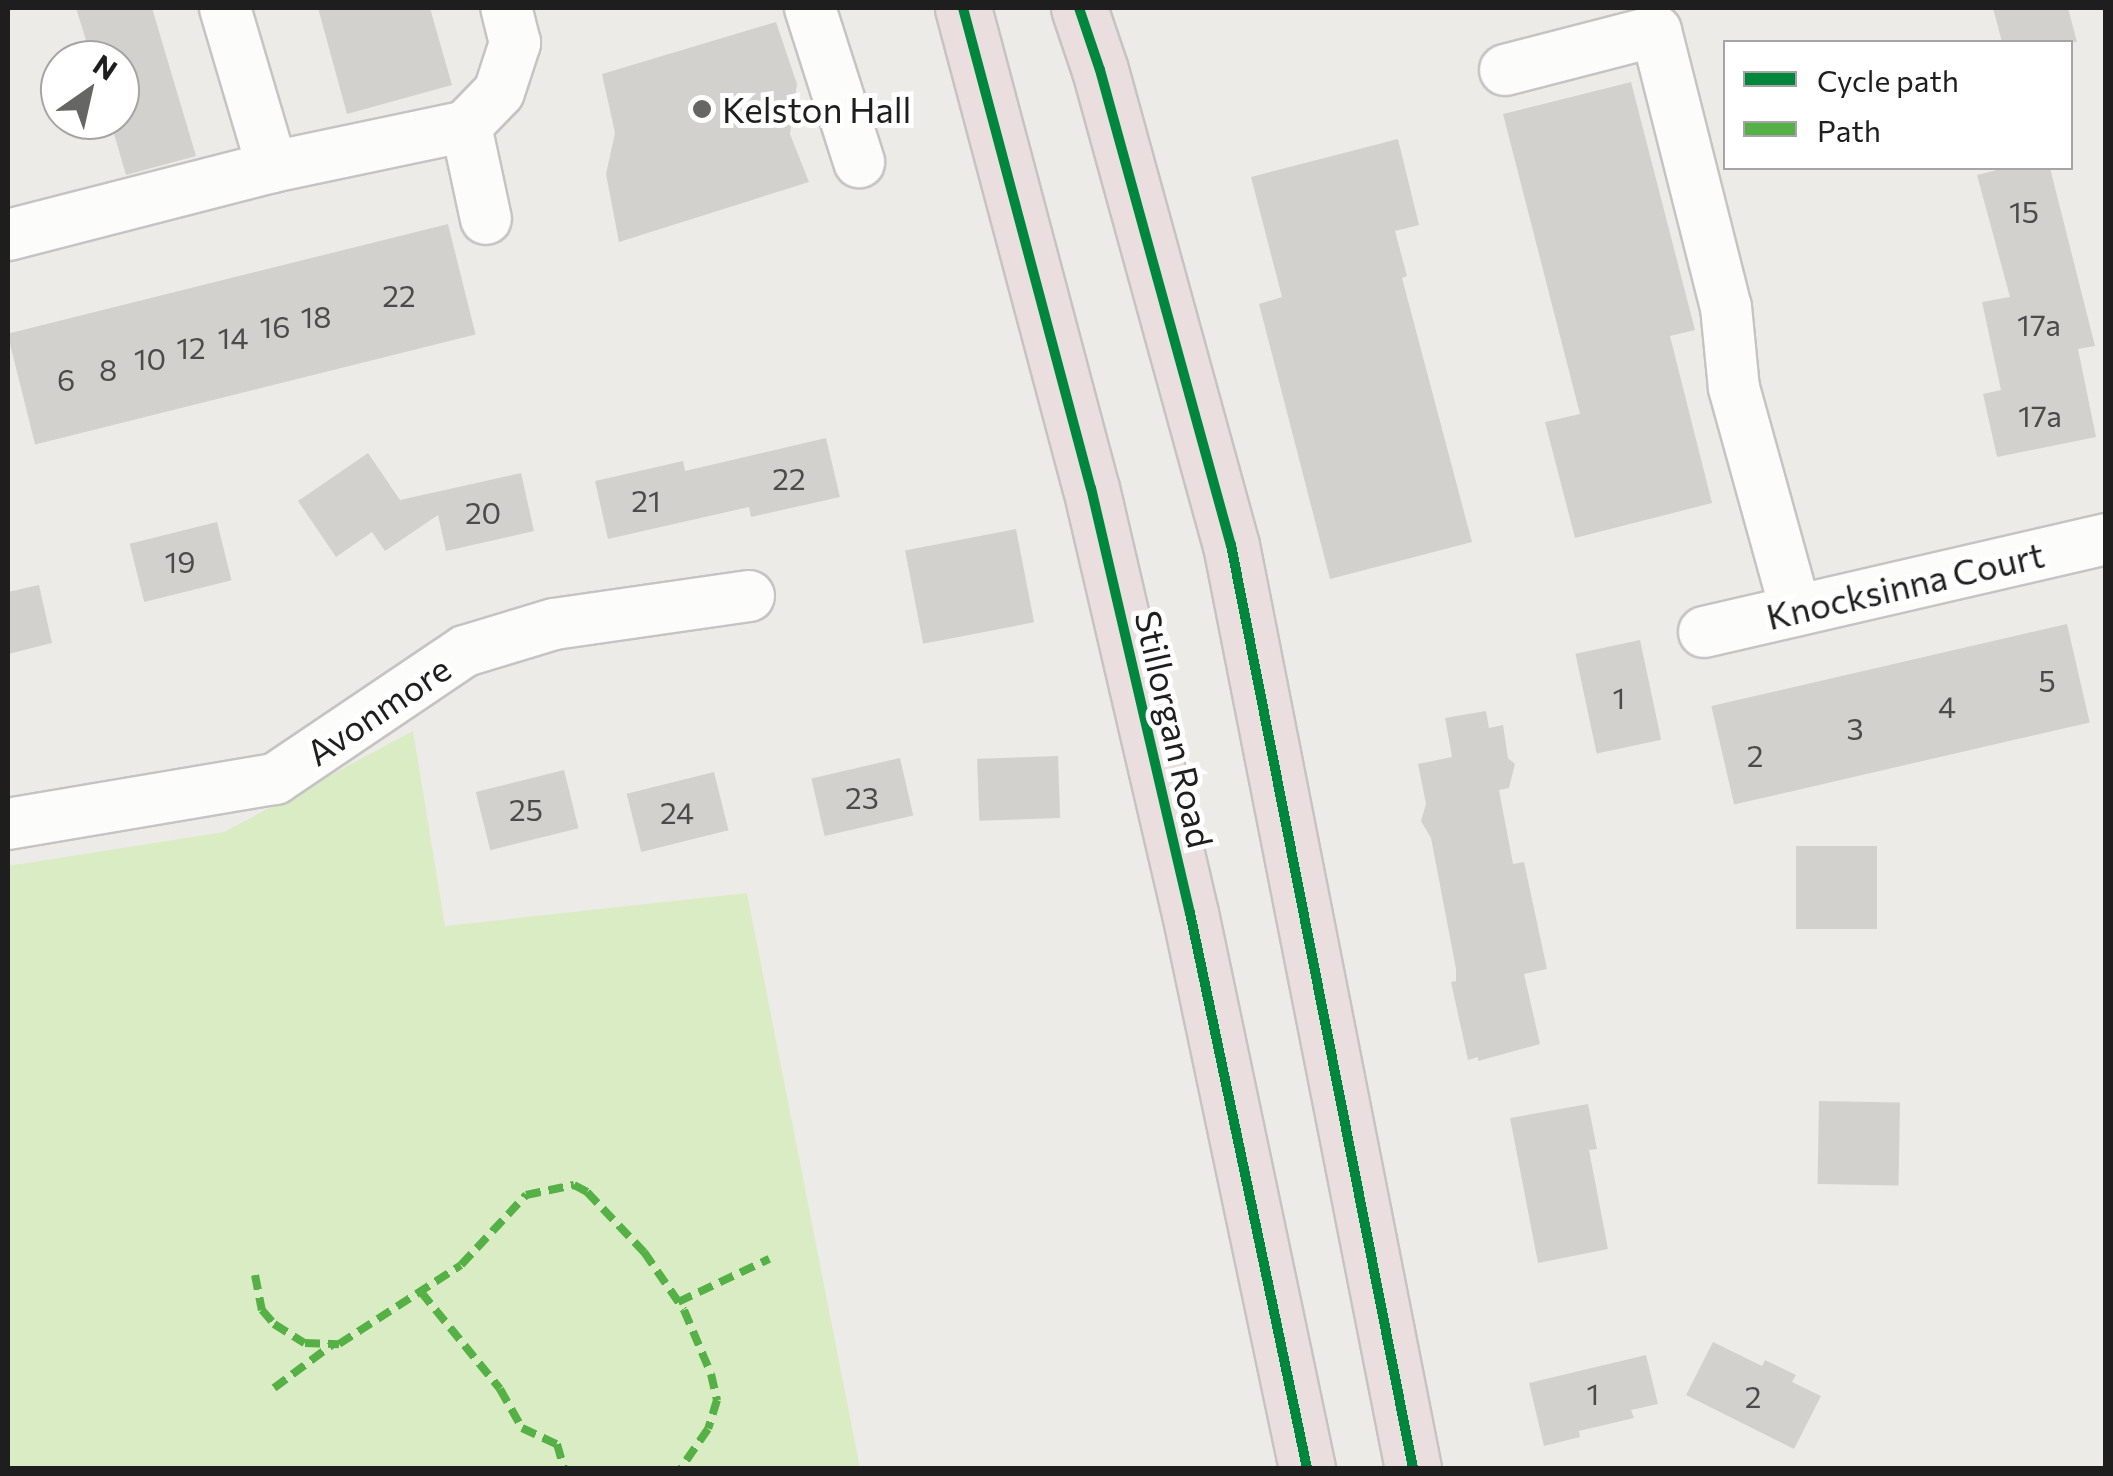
<!DOCTYPE html>
<html>
<head>
<meta charset="utf-8">
<style>
  body { margin:0 }
  #map { position:relative; width:2113px; height:1476px; overflow:hidden; background:#edebe7; font-family:Commissioner,sans-serif }
  div>[style] { position:absolute }
  .grass>* { inset:0; background:#d9ecc4 }
  .building>* { inset:0; background:#d3d1ce; transform-origin:0 0 }
  .roads { filter:drop-shadow(2px 0 #c5c4c3) drop-shadow(-2px 0 #c5c4c3) drop-shadow(0 2px #c5c4c3) drop-shadow(0 -2px #c5c4c3) }
  .minor>* { height:50px; margin:-25px; padding:0 25px; transform-origin:25px; border-radius:25px; background:#fcfcfb }
  .highway>* { height:55px; margin:-27.5px; padding:0 27.5px; transform-origin:27.5px; border-radius:27.5px; background:#eadedf }
  .quiet>* { height:8px; margin-top:-4px; transform-origin:0; background:repeating-linear-gradient(90deg,#55b145 0 15px,transparent 0 23px) }
  .cycleway>* { height:10px; margin:-5px; padding:0 5px; transform-origin:5px; border-radius:5px; background:#00873e }
  .dots>* { width:28px; height:28px; translate:-50% -50%; box-sizing:border-box; border:5px solid #fff; border-radius:50% }
  span { translate:-50% -50%; white-space:nowrap; text-align:center; line-height:1.15; -webkit-text-stroke:10px #fff; paint-order:stroke }
  .number-label { font-size:30px; color:#4b4b4a }
  .number-label span { -webkit-text-stroke-width:0 }
  .poi-label { font-size:35px; color:#1e1e1e }
  .left { translate:0 -50%; text-align:left }
  .street-label { font-size:35px; color:#1e1e1e }
  .frame { position:absolute; inset:0; border:10px solid #1e1e1e; pointer-events:none }
  .legend { position:absolute; left:1723px; top:40px; width:350px; height:130px; box-sizing:border-box; background:#fff; border:2px solid #a5a5a5; margin:0; padding:12px 18px; list-style:none; font-size:30px; color:#1e1e1e }
  .legend li { display:flex; align-items:center; gap:20px; height:50px }
  .legend b { width:50px; border:2px solid #a5a5a5 }
  .north { position:absolute; left:40px; top:40px; width:100px; height:100px; box-sizing:border-box; background:#fff; border:2px solid #a5a5a5; border-radius:50%; rotate:34deg; font-size:28px; font-weight:700; line-height:40px; text-align:center; color:#1e1e1e }
  .north::after { content:''; display:block; margin:auto; width:35px; height:45px; background:#666664; clip-path:polygon(50% 0,100% 100%,50% 72%,0 100%) }
</style>
</head>
<body>
<div id="map">
  <div class="grass">
    <i style="clip-path:polygon(413px 731px,445px 926px,747px 893px,860px 1468px,8px 1468px,8px 866px,224px 832px)"></i>
  </div>
  <div class="building">
    <i style="clip-path:polygon(76px 8px,152px 8px,196px 156px,126px 175px,110px 120px,120px 120px,120px 60px,92px 60px)"></i>
    <i style="clip-path:polygon(318px 8px,430px 8px,452px 85px,347px 114px)"></i>
    <i style="clip-path:polygon(1993px 8px,2068px 8px,2077px 42px,2002px 42px)"></i>
    <i style="clip-path:polygon(776px 22px,797px 84px,790px 134px,809px 182px,619px 242px,606px 174px,615px 133px,602px 74px)"></i>
    <i style="clip-path:polygon(1631px 82px,1695px 330px,1670px 336px,1712px 503px,1575px 538px,1545px 422px,1580px 414px,1503px 114px)"></i>
    <i style="clip-path:polygon(1398px 139px,1419px 225px,1395px 231px,1407px 276px,1402px 278px,1472px 542px,1330px 579px,1259px 304px,1282px 297px,1251px 177px)"></i>
    <i style="clip-path:polygon(2005px 168px,2050px 168px,2095px 346px,2078px 349px,2096px 437px,1997px 457px,1983px 394px,2001px 390px,1982px 302px,2010px 297px,1977px 175px)"></i>
    <i style="left:448px;top:224px;width:114px;height:454px;rotate:76deg"></i>
    <i style="clip-path:polygon(826px 438px,840px 497px,751px 517px,749px 507px,608px 539px,595px 481px,683px 461px,685px 471px)"></i>
    <i style="clip-path:polygon(368px 453px,400px 500px,521px 473px,534px 531px,446px 551px,438px 515px,385px 551px,372px 532px,336px 557px,298px 501px)"></i>
    <i style="left:217px;top:522px;width:60px;height:90px;rotate:76deg"></i>
    <i style="left:1016px;top:529px;width:95px;height:113px;rotate:79deg"></i>
    <i style="clip-path:polygon(39px 585px,52px 643px,8px 654px,8px 592px)"></i>
    <i style="left:2067px;top:624px;width:101px;height:365px;rotate:77deg"></i>
    <i style="left:1640px;top:640px;width:102px;height:66px;rotate:78deg"></i>
    <i style="clip-path:polygon(1486px 711px,1489px 728px,1503px 725px,1508px 758px,1515px 764px,1509px 788px,1499px 790px,1513px 864px,1524px 862px,1547px 969px,1524px 974px,1540px 1044px,1478px 1061px,1478px 1057px,1468px 1060px,1451px 982px,1456px 981px,1456px 969px,1431px 838px,1421px 821px,1426px 804px,1418px 764px,1452px 757px,1445px 718px)"></i>
    <i style="left:1058px;top:756px;width:62px;height:81px;rotate:88deg"></i>
    <i style="left:900px;top:758px;width:59px;height:91px;rotate:77deg"></i>
    <i style="left:564px;top:770px;width:60px;height:91px;rotate:76deg"></i>
    <i style="left:714px;top:772px;width:60px;height:90px;rotate:76deg"></i>
    <i style="left:1796px;top:846px;width:81px;height:83px"></i>
    <i style="left:1819px;top:1101px;width:81px;height:83px;rotate:1deg"></i>
    <i style="clip-path:polygon(1588px 1104px,1597px 1149px,1589px 1150px,1608px 1249px,1538px 1263px,1510px 1118px)"></i>
    <i style="clip-path:polygon(1713px 1342px,1762px 1366px,1765px 1360px,1796px 1375px,1792px 1382px,1821px 1396px,1794px 1449px,1686px 1395px)"></i>
    <i style="clip-path:polygon(1646px 1355px,1658px 1404px,1631px 1410px,1634px 1418px,1579px 1431px,1580px 1437px,1544px 1446px,1529px 1383px)"></i>
  </div>
  <div class="roads">
    <div class="minor">
      <i style="left:225px;top:8px;width:166px;rotate:73.5deg"></i>
      <i style="left:810px;top:8px;width:162px;rotate:72.3deg"></i>
      <i style="left:1505px;top:70px;width:156px;rotate:-14.5deg"></i>
      <i style="left:1656px;top:31px;width:285px;rotate:75.8deg"></i>
      <i style="left:1726px;top:307px;width:81px;rotate:84.4deg"></i>
      <i style="left:1734px;top:388px;width:231px;rotate:74.5deg"></i>
      <i style="left:466px;top:126px;width:95px;rotate:77.9deg"></i>
      <i style="left:8px;top:235px;width:273px;rotate:-14.4deg"></i>
      <i style="left:272px;top:167px;width:198px;rotate:-11.9deg"></i>
      <i style="left:466px;top:126px;width:47px;rotate:-45.9deg"></i>
      <i style="left:499px;top:92px;width:52px;rotate:-71.9deg"></i>
      <i style="left:515px;top:43px;width:36px;rotate:-104deg"></i>
      <i style="left:1704px;top:632px;width:413px;rotate:-13deg"></i>
      <i style="left:8px;top:824px;width:271px;rotate:-9.6deg"></i>
      <i style="left:275px;top:779px;width:229px;rotate:-34deg"></i>
      <i style="left:465px;top:651px;width:93px;rotate:-16.9deg"></i>
      <i style="left:554px;top:624px;width:197px;rotate:-8.2deg"></i>
    </div>
    <div class="highway">
      <i style="left:963px;top:8px;width:497px;rotate:75.1deg"></i>
      <i style="left:1091px;top:488px;width:436px;rotate:76.9deg"></i>
      <i style="left:1190px;top:913px;width:567px;rotate:78.1deg"></i>
      <i style="left:1079px;top:8px;width:65px;rotate:71.3deg"></i>
      <i style="left:1100px;top:70px;width:493px;rotate:74.6deg"></i>
      <i style="left:1231px;top:545px;width:941px;rotate:78.85deg"></i>
    </div>
  </div>
  <div class="quiet">
    <i style="left:255px;top:1275px;width:36px;rotate:79deg"></i>
    <i style="left:262px;top:1310px;width:18px;rotate:49deg"></i>
    <i style="left:274px;top:1324px;width:36px;rotate:32deg"></i>
    <i style="left:305px;top:1343px;width:34px;rotate:2deg"></i>
    <i style="left:339px;top:1344px;width:145px;rotate:-32.9deg"></i>
    <i style="left:461px;top:1265px;width:96px;rotate:-47.1deg"></i>
    <i style="left:526px;top:1195px;width:49px;rotate:-11.8deg"></i>
    <i style="left:574px;top:1185px;width:15px;rotate:28deg"></i>
    <i style="left:587px;top:1192px;width:83px;rotate:46.5deg"></i>
    <i style="left:644px;top:1252px;width:70px;rotate:55.4deg"></i>
    <i style="left:684px;top:1310px;width:69px;rotate:67.1deg"></i>
    <i style="left:711px;top:1374px;width:27px;rotate:77deg"></i>
    <i style="left:717px;top:1400px;width:30px;rotate:107deg"></i>
    <i style="left:708px;top:1429px;width:47px;rotate:124.7deg"></i>
    <i style="left:421px;top:1292px;width:125px;rotate:50.8deg"></i>
    <i style="left:500px;top:1389px;width:45px;rotate:60.6deg"></i>
    <i style="left:522px;top:1428px;width:38px;rotate:25deg"></i>
    <i style="left:557px;top:1444px;width:25px;rotate:74deg"></i>
    <i style="left:678px;top:1302px;width:101px;rotate:-25.3deg"></i>
    <i style="left:274px;top:1388px;width:74px;rotate:-36.7deg"></i>
  </div>
  <div class="cycleway">
    <i style="left:963px;top:8px;width:497px;rotate:75.1deg"></i>
    <i style="left:1091px;top:488px;width:436px;rotate:76.9deg"></i>
    <i style="left:1190px;top:913px;width:567px;rotate:78.1deg"></i>
    <i style="left:1079px;top:8px;width:65px;rotate:71.3deg"></i>
    <i style="left:1100px;top:70px;width:493px;rotate:74.6deg"></i>
    <i style="left:1231px;top:545px;width:941px;rotate:78.85deg"></i>
  </div>
  <div class="dots">
    <i style="left:702px;top:109px;background:#666664"></i>
  </div>
  <div class="number-label">
    <span style="left:2024px;top:211px">15</span>
    <span style="left:399px;top:295px">22</span>
    <span style="left:316px;top:316px">18</span>
    <span style="left:2039px;top:324px">17a</span>
    <span style="left:275px;top:326px">16</span>
    <span style="left:233px;top:337px">14</span>
    <span style="left:191px;top:347px">12</span>
    <span style="left:150px;top:358px">10</span>
    <span style="left:108px;top:369px">8</span>
    <span style="left:66px;top:379px">6</span>
    <span style="left:2040px;top:415px">17a</span>
    <span style="left:789px;top:478px">22</span>
    <span style="left:646px;top:500px">21</span>
    <span style="left:483px;top:512px">20</span>
    <span style="left:180px;top:561px">19</span>
    <span style="left:2047px;top:680px">5</span>
    <span style="left:1619px;top:697px">1</span>
    <span style="left:1947px;top:706px">4</span>
    <span style="left:1855px;top:728px">3</span>
    <span style="left:1755px;top:755px">2</span>
    <span style="left:862px;top:797px">23</span>
    <span style="left:526px;top:809px">25</span>
    <span style="left:677px;top:812px">24</span>
    <span style="left:1593px;top:1393px">1</span>
    <span style="left:1753px;top:1396px">2</span>
  </div>
  <div class="poi-label">
    <span class="left" style="left:722px;top:109px">Kelston Hall</span>
  </div>
  <div class="street-label">
    <span style="left:1905px;top:585px;rotate:-13deg">Knocksinna Court</span>
    <span style="left:378px;top:710px;rotate:-34deg">Avonmore</span>
    <span style="left:1175px;top:729px;rotate:77deg">Stillorgan Road</span>
  </div>
  <div class="frame"></div>
  <ul class="legend">
  <li><b style="height:12px;background:#00873e"></b>Cycle path</li>
  <li><b style="height:12px;background:#55b145"></b>Path</li>
  </ul>
  <div class="north">N</div>
</div>
</body>
</html>
